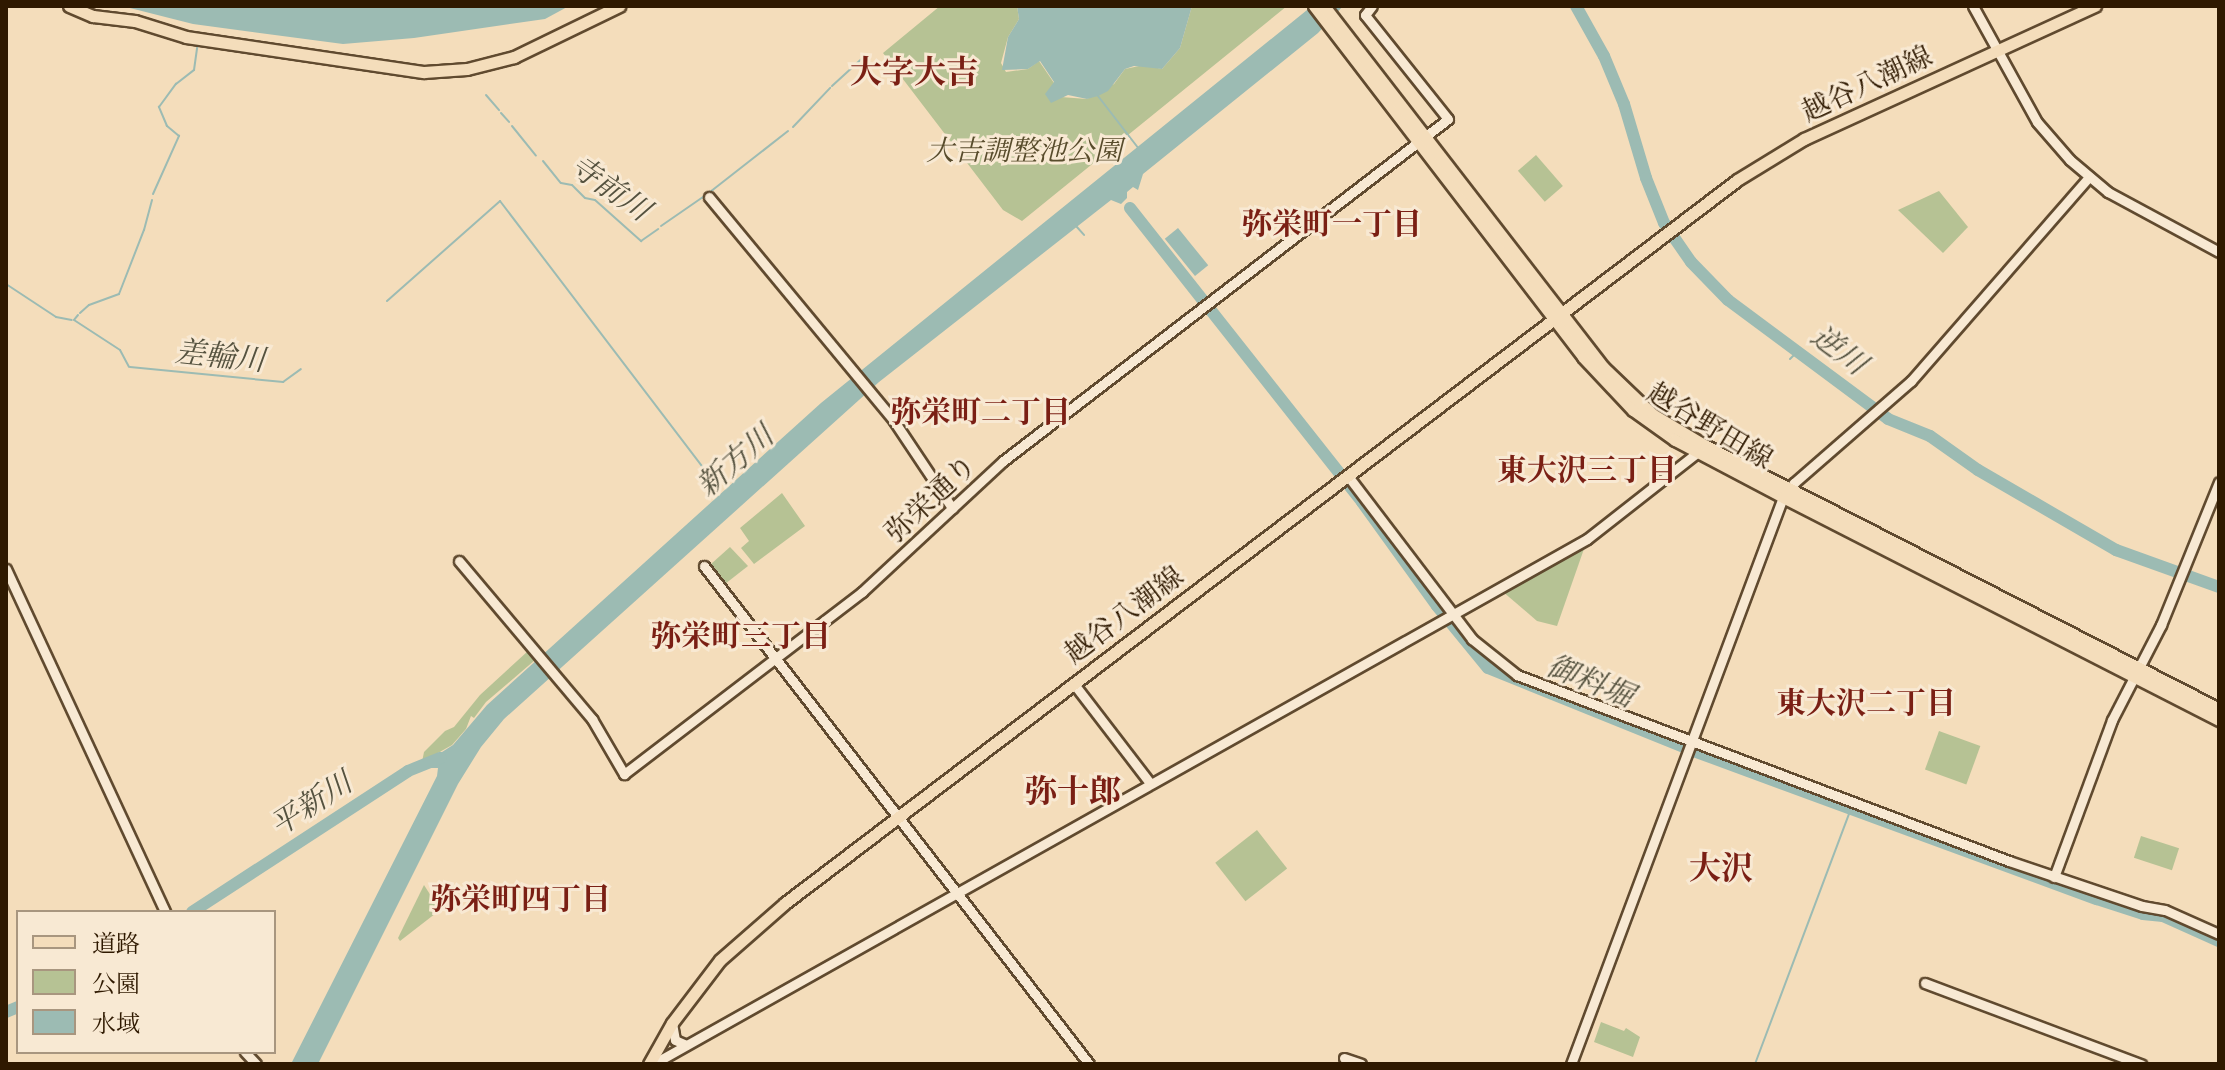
<!DOCTYPE html>
<html>
<head>
<meta charset="utf-8">
<style>
  body { margin:0 }
  #map { position:relative; width:2225px; height:1070px; overflow:hidden; background:#f4ddbb; font-family:Alegreya,"Noto Serif JP",serif }
  div>[style] { position:absolute }
  .green>* { inset:0; background:#b6c294; transform-origin:0 0 }
  .water>* { inset:0; background:#9cbbb3; transform-origin:0 0 }
  .stream>* { height:2px; margin:-1px; padding:0 1px; transform-origin:1px; border-radius:1px; background:#9cbbb3 }
  .river>* { height:12px; margin:-6px; padding:0 6px; transform-origin:6px; border-radius:6px; background:#9cbbb3 }
  .roads { filter:drop-shadow(2px 0 #604a2f) drop-shadow(-2px 0 #604a2f) drop-shadow(0 2px #604a2f) drop-shadow(0 -2px #604a2f) }
  .minor>* { height:9px; margin:-4.5px; padding:0 4.5px; transform-origin:4.5px; border-radius:4.5px; background:#f8e9d3 }
  .major>* { height:11px; margin:-5.5px; padding:0 5.5px; transform-origin:5.5px; border-radius:5.5px; background:#f4ddbb }
  span { translate:-50% -50%; white-space:nowrap; text-align:center; line-height:1.15; -webkit-text-stroke:6px #f8e9d3; paint-order:stroke }
  .street-label { font-size:28px; color:#2f1900 }
  .park-label { font-size:28px; color:#584c2c; font-style:italic }
  .water-label { font-size:30px; color:#55523f; font-style:italic }
  .neighbourhood-label { font-size:30px; color:#7a1f14; font-weight:700 }
  .quarter-label { font-size:32px; color:#7a1f14; font-weight:700 }
  .frame { position:absolute; inset:0; border:8px solid #2f1900; pointer-events:none }
  .legend { position:absolute; left:16px; top:910px; width:260px; height:144px; box-sizing:border-box; background:#f8e9d3; border:2px solid #a8967f; margin:0; padding:10px 14px; list-style:none; font-size:24px; color:#2f1900 }
  .legend li { display:flex; align-items:center; gap:16px; height:40px }
  .legend b { width:40px; border:2px solid #a8967f }
</style>
</head>
<body>
<div id="map">
  <div class="green">
    <i style="clip-path:polygon(940px 6px,1017px 6px,1019px 19px,1008px 37px,1001px 63px,1006px 72px,1028px 69px,1039px 61px,1054px 83px,1050px 91px,1061px 97px,1087px 99px,1114px 84px,1125px 69px,1144px 65px,1162px 69px,1180px 48px,1192px 6px,1287px 6px,1022px 221px,1003px 210px,883px 53px)"></i>
    <i style="left:1536px;top:155px;width:41px;height:24px;rotate:49deg"></i>
    <i style="clip-path:polygon(1939px 191px,1968px 227px,1943px 253px,1898px 210px)"></i>
    <i style="clip-path:polygon(782px 493px,805px 526px,754px 564px,741px 548px,749px 541px,740px 528px)"></i>
    <i style="clip-path:polygon(1585px 546px,1557px 626px,1537px 621px,1502px 591px)"></i>
    <i style="clip-path:polygon(730px 547px,748px 566px,725px 584px,711px 564px)"></i>
    <i style="clip-path:polygon(528px 651px,535px 660px,486px 702px,474px 718px,471px 716px,466px 729px,452px 745px,422px 762px,424px 752px,445px 731px,454px 727px,480px 695px)"></i>
    <i style="left:1939px;top:731px;width:44px;height:41px;rotate:20deg"></i>
    <i style="left:1257px;top:830px;width:49px;height:53px;rotate:52deg"></i>
    <i style="left:2141px;top:836px;width:40px;height:23px;rotate:18deg"></i>
    <i style="clip-path:polygon(424px 885px,440px 910px,400px 941px,398px 938px)"></i>
    <i style="clip-path:polygon(1601px 1022px,1624px 1031px,1626px 1028px,1640px 1037px,1633px 1057px,1594px 1042px)"></i>
  </div>
  <div class="water">
    <i style="clip-path:polygon(122px 6px,569px 6px,545px 19px,414px 38px,343px 44px,193px 24px)"></i>
    <i style="clip-path:polygon(1017px 6px,1192px 6px,1180px 48px,1162px 69px,1134px 66px,1125px 69px,1108px 91px,1098px 96px,1087px 99px,1068px 95px,1051px 103px,1045px 94px,1054px 82px,1040px 61px,1028px 69px,1002px 70px,1008px 37px,1019px 19px)"></i>
    <i style="clip-path:polygon(1312px 6px,1343px 6px,1318px 33px,1143px 174px,1138px 190px,1133px 187px,1127px 192px,1127px 198px,1121px 204px,1111px 200px,879px 382px,504px 719px,481px 747px,458px 784px,318px 1064px,291px 1064px,437px 776px,438px 768px,430px 768px,428px 761px,453px 745px,487px 705px,821px 403px)"></i>
    <i style="left:1178px;top:228px;width:48px;height:17px;rotate:51deg"></i>
  </div>
  <div class="stream">
    <i style="left:832px;top:86px;width:47px;rotate:-42.4deg"></i>
    <i style="left:486px;top:95px;width:20px;rotate:49deg"></i>
    <i style="left:1098px;top:96px;width:67px;rotate:52.3deg"></i>
    <i style="left:501px;top:113px;width:12px;rotate:48deg"></i>
    <i style="left:512px;top:126px;width:38px;rotate:51deg"></i>
    <i style="left:793px;top:127px;width:54px;rotate:-46.5deg"></i>
    <i style="left:543px;top:161px;width:28px;rotate:51deg"></i>
    <i style="left:561px;top:183px;width:11px;rotate:10deg"></i>
    <i style="left:572px;top:185px;width:18px;rotate:45deg"></i>
    <i style="left:585px;top:198px;width:10px;rotate:11deg"></i>
    <i style="left:595px;top:200px;width:62px;rotate:41.7deg"></i>
    <i style="left:641px;top:241px;width:21px;rotate:-35deg"></i>
    <i style="left:710px;top:192px;width:99px;rotate:-38deg"></i>
    <i style="left:153px;top:194px;width:64px;rotate:-65.9deg"></i>
    <i style="left:179px;top:136px;width:16px;rotate:-140deg"></i>
    <i style="left:167px;top:126px;width:21px;rotate:-113deg"></i>
    <i style="left:159px;top:107px;width:29px;rotate:-54deg"></i>
    <i style="left:176px;top:84px;width:23px;rotate:-38deg"></i>
    <i style="left:194px;top:70px;width:27px;rotate:-82deg"></i>
    <i style="left:661px;top:226px;width:51px;rotate:-34.6deg"></i>
    <i style="left:1076px;top:226px;width:12px;rotate:48deg"></i>
    <i style="left:6px;top:284px;width:60px;rotate:33.4deg"></i>
    <i style="left:56px;top:317px;width:16px;rotate:11deg"></i>
    <i style="left:387px;top:301px;width:151px;rotate:-41.5deg"></i>
    <i style="left:500px;top:201px;width:343px;rotate:52.7deg"></i>
    <i style="left:80px;top:313px;width:12px;rotate:-42deg"></i>
    <i style="left:89px;top:305px;width:32px;rotate:-20deg"></i>
    <i style="left:119px;top:294px;width:69px;rotate:-68.7deg"></i>
    <i style="left:144px;top:230px;width:31px;rotate:-75deg"></i>
    <i style="left:78px;top:315px;width:6px;rotate:129deg"></i>
    <i style="left:74px;top:320px;width:55px;rotate:33.1deg"></i>
    <i style="left:120px;top:350px;width:19px;rotate:62deg"></i>
    <i style="left:1790px;top:359px;width:8px;rotate:-45deg"></i>
    <i style="left:130px;top:367px;width:154px;rotate:5.6deg"></i>
    <i style="left:283px;top:382px;width:22px;rotate:-36deg"></i>
    <i style="left:1755px;top:1064px;width:272px;rotate:-69.4deg"></i>
  </div>
  <div class="river">
    <i style="left:1576px;top:6px;width:57px;rotate:60.8deg"></i>
    <i style="left:1604px;top:56px;width:52px;rotate:67.4deg"></i>
    <i style="left:1624px;top:104px;width:77px;rotate:73.4deg"></i>
    <i style="left:1646px;top:178px;width:48px;rotate:68.2deg"></i>
    <i style="left:1664px;top:223px;width:47px;rotate:55.3deg"></i>
    <i style="left:1691px;top:262px;width:53px;rotate:45.8deg"></i>
    <i style="left:1728px;top:300px;width:199px;rotate:36.6deg"></i>
    <i style="left:1888px;top:419px;width:45px;rotate:22deg"></i>
    <i style="left:1930px;top:436px;width:59px;rotate:35.3deg"></i>
    <i style="left:1978px;top:470px;width:160px;rotate:30.1deg"></i>
    <i style="left:2116px;top:550px;width:109px;rotate:19.8deg"></i>
    <i style="left:1130px;top:208px;width:375px;rotate:51.7deg"></i>
    <i style="left:1362px;top:502px;width:128px;rotate:54.2deg"></i>
    <i style="left:1437px;top:606px;width:80px;rotate:50.6deg"></i>
    <i style="left:1488px;top:668px;width:219px;rotate:22deg"></i>
    <i style="left:1691px;top:750px;width:432px;rotate:20.2deg"></i>
    <i style="left:2097px;top:899px;width:48px;rotate:18.1deg"></i>
    <i style="left:2143px;top:914px;width:20px;rotate:6deg"></i>
    <i style="left:2163px;top:916px;width:61px;rotate:24.1deg"></i>
    <i style="left:192px;top:912px;width:258px;rotate:-33.1deg"></i>
    <i style="left:408px;top:771px;width:35px;rotate:-22deg"></i>
    <i style="left:6px;top:1012px;width:13px;rotate:-23deg"></i>
  </div>
  <div class="roads">
    <div class="minor">
      <i style="left:1973px;top:6px;width:132px;rotate:61.1deg"></i>
      <i style="left:2037px;top:122px;width:50px;rotate:49deg"></i>
      <i style="left:2070px;top:160px;width:50px;rotate:40.1deg"></i>
      <i style="left:2108px;top:192px;width:126px;rotate:28.4deg"></i>
      <i style="left:709px;top:197px;width:291px;rotate:50.4deg"></i>
      <i style="left:894px;top:421px;width:105px;rotate:56.3deg"></i>
      <i style="left:1348px;top:476px;width:205px;rotate:52.7deg"></i>
      <i style="left:1472px;top:639px;width:58px;rotate:38.7deg"></i>
      <i style="left:1517px;top:675px;width:526px;rotate:20.71deg"></i>
      <i style="left:2009px;top:861px;width:140px;rotate:18.7deg"></i>
      <i style="left:2142px;top:906px;width:23px;rotate:10deg"></i>
      <i style="left:2165px;top:910px;width:59px;rotate:24deg"></i>
      <i style="left:459px;top:561px;width:207px;rotate:49.9deg"></i>
      <i style="left:592px;top:719px;width:64px;rotate:59.8deg"></i>
      <i style="left:624px;top:774px;width:300px;rotate:-37.4deg"></i>
      <i style="left:862px;top:592px;width:192px;rotate:-42.9deg"></i>
      <i style="left:1003px;top:461px;width:561px;rotate:-37.54deg"></i>
      <i style="left:1448px;top:119px;width:133px;rotate:-128.6deg"></i>
      <i style="left:1365px;top:15px;width:11px;rotate:-52deg"></i>
      <i style="left:704px;top:566px;width:629px;rotate:52.29deg"></i>
      <i style="left:6px;top:569px;width:378px;rotate:65.1deg"></i>
      <i style="left:1074px;top:684px;width:125px;rotate:52.5deg"></i>
      <i style="left:2054px;top:877px;width:167px;rotate:-69.7deg"></i>
      <i style="left:2112px;top:720px;width:107px;rotate:-62.7deg"></i>
      <i style="left:2161px;top:625px;width:154px;rotate:-67.9deg"></i>
      <i style="left:1925px;top:983px;width:231px;rotate:20.6deg"></i>
      <i style="left:672px;top:1023px;width:17px;rotate:80deg"></i>
      <i style="left:675px;top:1040px;width:12px;rotate:24deg"></i>
      <i style="left:245px;top:1052px;width:16px;rotate:47deg"></i>
      <i style="left:1344px;top:1058px;width:18px;rotate:19deg"></i>
      <i style="left:653px;top:1064px;width:1071px;rotate:-29.34deg"></i>
      <i style="left:1587px;top:539px;width:141px;rotate:-38.1deg"></i>
      <i style="left:1571px;top:1064px;width:605px;rotate:-69.5deg"></i>
      <i style="left:1783px;top:497px;width:18px;rotate:-52deg"></i>
      <i style="left:1794px;top:483px;width:155px;rotate:-41.1deg"></i>
      <i style="left:1911px;top:381px;width:271px;rotate:-48.9deg"></i>
    </div>
    <div class="major">
      <i style="left:69px;top:6px;width:26px;rotate:23deg"></i>
      <i style="left:93px;top:16px;width:42px;rotate:6.8deg"></i>
      <i style="left:135px;top:21px;width:53px;rotate:17.4deg"></i>
      <i style="left:186px;top:37px;width:241px;rotate:8.4deg"></i>
      <i style="left:424px;top:72px;width:43px;rotate:-4deg"></i>
      <i style="left:467px;top:69px;width:49px;rotate:-14.3deg"></i>
      <i style="left:514px;top:57px;width:117px;rotate:-25.9deg"></i>
      <i style="left:1314px;top:6px;width:442px;rotate:52.5deg"></i>
      <i style="left:1583px;top:357px;width:73px;rotate:46.7deg"></i>
      <i style="left:1633px;top:410px;width:52px;rotate:35.5deg"></i>
      <i style="left:1675px;top:440px;width:122px;rotate:27.8deg"></i>
      <i style="left:1783px;top:497px;width:490px;rotate:27.1deg"></i>
      <i style="left:1324px;top:6px;width:456px;rotate:52.3deg"></i>
      <i style="left:1603px;top:367px;width:68px;rotate:43.8deg"></i>
      <i style="left:1652px;top:414px;width:63px;rotate:30.7deg"></i>
      <i style="left:1706px;top:446px;width:576px;rotate:27.14deg"></i>
      <i style="left:649px;top:1064px;width:47px;rotate:-60.7deg"></i>
      <i style="left:672px;top:1023px;width:79px;rotate:-52.7deg"></i>
      <i style="left:720px;top:960px;width:86px;rotate:-41.2deg"></i>
      <i style="left:785px;top:903px;width:1195px;rotate:-37.21deg"></i>
      <i style="left:1737px;top:180px;width:79px;rotate:-31.5deg"></i>
      <i style="left:1804px;top:139px;width:320px;rotate:-24.6deg"></i>
    </div>
  </div>
  <div class="street-label">
    <span style="left:1867px;top:84px;rotate:-25deg">越谷八潮線</span>
    <span style="left:1710px;top:426px;rotate:31deg">越谷野田線</span>
    <span style="left:931px;top:499px;rotate:-43deg">弥栄通り</span>
    <span style="left:1124px;top:615px;rotate:-37deg">越谷八潮線</span>
  </div>
  <div class="park-label">
    <span style="left:1024px;top:151px">大吉調整池公園</span>
  </div>
  <div class="water-label">
    <span style="left:610px;top:188px;rotate:35deg">寺前川</span>
    <span style="left:1839px;top:350px;rotate:37deg">逆川</span>
    <span style="left:220px;top:356px;rotate:6deg">差輪川</span>
    <span style="left:735px;top:461px;rotate:-41deg">新方川</span>
    <span style="left:1590px;top:681px;rotate:22deg">御料堀</span>
    <span style="left:311px;top:804px;rotate:-33deg">平新川</span>
  </div>
  <div class="neighbourhood-label">
    <span style="left:1332px;top:224px">弥栄町一丁目</span>
    <span style="left:981px;top:412px">弥栄町二丁目</span>
    <span style="left:1587px;top:470px">東大沢三丁目</span>
    <span style="left:741px;top:636px">弥栄町三丁目</span>
    <span style="left:1866px;top:703px">東大沢二丁目</span>
    <span style="left:521px;top:899px">弥栄町四丁目</span>
  </div>
  <div class="quarter-label">
    <span style="left:914px;top:72px">大字大吉</span>
    <span style="left:1073px;top:791px">弥十郎</span>
    <span style="left:1721px;top:868px">大沢</span>
  </div>
  <div class="frame"></div>
  <ul class="legend">
  <li><b style="height:10px;background:#f4ddbb"></b>道路</li>
  <li><b style="height:22px;background:#b6c294"></b>公園</li>
  <li><b style="height:22px;background:#9cbbb3"></b>水域</li>
  </ul>
</div>
</body>
</html>
